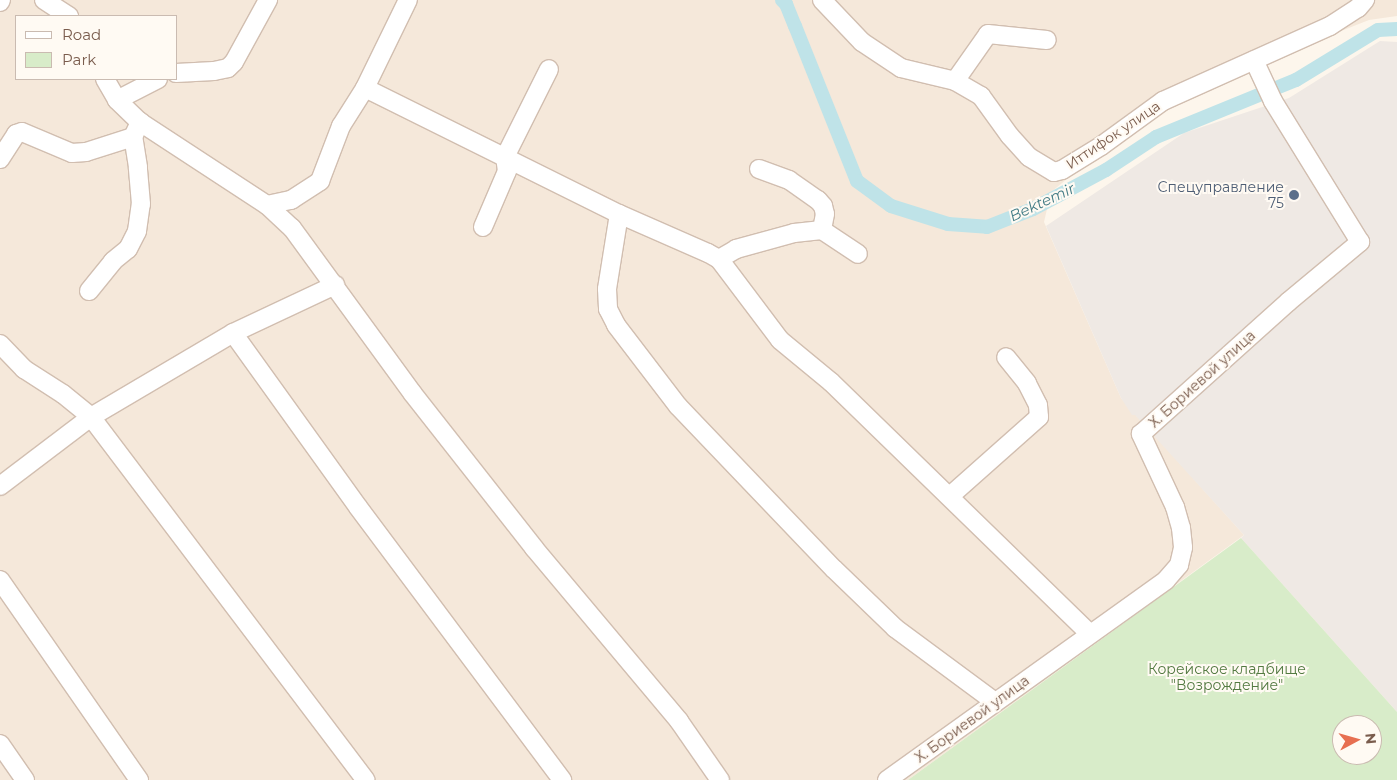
<!DOCTYPE html>
<html>
<head>
<meta charset="utf-8">
<style>
  body { margin:0 }
  #map { position:relative; width:1397px; height:780px; overflow:hidden; background:#fdf6ec; font-family:Montserrat,sans-serif }
  div>[style] { position:absolute }
  .residential>* { inset:0; background:#f5e8da }
  .industrial>* { inset:0; background:#efe9e4 }
  .green>* { inset:0; background:#d8ecc9 }
  .canal>* { height:14px; margin:-7px; padding:0 7px; transform-origin:7px; border-radius:7px; background:#bfe3e8 }
  .roads { filter:drop-shadow(1px 0 #d1beb0) drop-shadow(-1px 0 #d1beb0) drop-shadow(0 1px #d1beb0) drop-shadow(0 -1px #d1beb0) }
  .minor>* { height:18px; margin:-9px; padding:0 9px; transform-origin:9px; border-radius:9px; background:#fff }
  .dots>* { width:14px; height:14px; translate:-50% -50%; box-sizing:border-box; border:2px solid #fffaf3; border-radius:50% }
  span { translate:-50% -50%; white-space:nowrap; text-align:center; line-height:1.15; -webkit-text-stroke:4px #fffaf3; paint-order:stroke }
  .street-label { font-size:14px; color:#7a5c4d }
  .service-label { font-size:14px; color:#4e5e75 }
  .right { translate:-100% -50%; text-align:right }
  .park-label { font-size:14px; color:#537a41 }
  .water-label { font-size:15px; color:#437c86; font-style:italic }
  .legend { position:absolute; left:15px; top:15px; width:162px; height:65px; box-sizing:border-box; background:#fffaf3; border:1px solid #cabbb1; margin:0; padding:6px 9px; list-style:none; font-size:15px; color:#7a5c4d }
  .legend li { display:flex; align-items:center; gap:10px; height:25px }
  .legend b { width:25px; border:1px solid #cabbb1 }
  .north { position:absolute; left:1332px; top:715px; width:50px; height:50px; box-sizing:border-box; background:#fffaf3; border:1px solid #cabbb1; border-radius:50%; rotate:84deg; font-size:14px; font-weight:700; line-height:20px; text-align:center; color:#7a5c4d }
  .north::after { content:''; display:block; margin:auto; width:18px; height:22px; background:#e76f51; clip-path:polygon(50% 0,100% 100%,50% 72%,0 100%) }
</style>
</head>
<body>
<div id="map">
  <div class="residential">
    <i style="clip-path:polygon(evenodd,0 0,1397px 0,1397px 16px,1369px 20px,1163px 101px,1051px 192px,1044px 222px,1121px 398px,1244px 535px,908px 780px,0 780px,0 0,16px 16px,176px 16px,176px 79px,16px 79px,16px 16px)"></i>
  </div>
  <div class="industrial">
    <i style="clip-path:polygon(1380px 41px,1397px 42px,1397px 712px,1241px 538px,1244px 535px,1135px 415px,1132px 415px,1121px 398px,1046px 226px,1184px 133px,1289px 98px)"></i>
  </div>
  <div class="green">
    <i style="clip-path:polygon(evenodd,1241px 538px,1397px 712px,1397px 780px,908px 780px,1241px 538px,1342px 725px,1372px 725px,1372px 755px,1342px 755px,1342px 725px)"></i>
  </div>
  <div class="canal">
    <i style="left:782px;top:0;width:6px;rotate:45deg"></i>
    <i style="left:786px;top:4px;width:24px;rotate:68deg"></i>
    <i style="left:795px;top:26px;width:167px;rotate:68.2deg"></i>
    <i style="left:857px;top:181px;width:42px;rotate:36.3deg"></i>
    <i style="left:891px;top:206px;width:60px;rotate:17.5deg"></i>
    <i style="left:948px;top:224px;width:39px;rotate:4deg"></i>
    <i style="left:987px;top:227px;width:49px;rotate:-21.4deg"></i>
    <i style="left:1033px;top:209px;width:83px;rotate:-28.1deg"></i>
    <i style="left:1106px;top:170px;width:60px;rotate:-33.4deg"></i>
    <i style="left:1156px;top:137px;width:151px;rotate:-22.2deg"></i>
    <i style="left:1296px;top:80px;width:96px;rotate:-31.4deg"></i>
    <i style="left:1378px;top:30px;width:19px;rotate:-3deg"></i>
  </div>
  <div class="roads">
    <div class="minor">
      <i style="left:44px;top:0;width:30px;rotate:33deg"></i>
      <i style="left:822px;top:0;width:58px;rotate:46.4deg"></i>
      <i style="left:862px;top:42px;width:47px;rotate:33.7deg"></i>
      <i style="left:901px;top:68px;width:56px;rotate:13.5deg"></i>
      <i style="left:955px;top:81px;width:30px;rotate:30deg"></i>
      <i style="left:981px;top:96px;width:49px;rotate:54.1deg"></i>
      <i style="left:1010px;top:136px;width:28px;rotate:48deg"></i>
      <i style="left:1029px;top:157px;width:29px;rotate:31deg"></i>
      <i style="left:1054px;top:172px;width:8px;rotate:-14deg"></i>
      <i style="left:1062px;top:170px;width:46px;rotate:-31.6deg"></i>
      <i style="left:1101px;top:146px;width:77px;rotate:-36deg"></i>
      <i style="left:1163px;top:101px;width:183px;rotate:-24.2deg"></i>
      <i style="left:1330px;top:26px;width:33px;rotate:-33deg"></i>
      <i style="left:1358px;top:8px;width:11px;rotate:-49deg"></i>
      <i style="left:0;top:2px;width:2px;rotate:-63deg"></i>
      <i style="left:176px;top:73px;width:38px;rotate:-3deg"></i>
      <i style="left:214px;top:71px;width:14px;rotate:-12deg"></i>
      <i style="left:228px;top:68px;width:8px;rotate:-45deg"></i>
      <i style="left:234px;top:62px;width:71px;rotate:-61.3deg"></i>
      <i style="left:105px;top:79px;width:24px;rotate:60deg"></i>
      <i style="left:117px;top:100px;width:32px;rotate:44deg"></i>
      <i style="left:140px;top:122px;width:152px;rotate:33.2deg"></i>
      <i style="left:267px;top:205px;width:34px;rotate:43deg"></i>
      <i style="left:292px;top:228px;width:205px;rotate:53.9deg"></i>
      <i style="left:413px;top:394px;width:196px;rotate:51.8deg"></i>
      <i style="left:534px;top:548px;width:226px;rotate:50deg"></i>
      <i style="left:679px;top:721px;width:72px;rotate:55.2deg"></i>
      <i style="left:955px;top:81px;width:57px;rotate:-54.9deg"></i>
      <i style="left:988px;top:34px;width:59px;rotate:5.8deg"></i>
      <i style="left:365px;top:88px;width:98px;rotate:-64deg"></i>
      <i style="left:117px;top:100px;width:46px;rotate:-27.1deg"></i>
      <i style="left:0;top:159px;width:30px;rotate:-57deg"></i>
      <i style="left:16px;top:134px;width:6px;rotate:-18deg"></i>
      <i style="left:22px;top:132px;width:54px;rotate:22.8deg"></i>
      <i style="left:72px;top:153px;width:14px;rotate:-4deg"></i>
      <i style="left:86px;top:152px;width:49px;rotate:-17.7deg"></i>
      <i style="left:759px;top:169px;width:32px;rotate:20deg"></i>
      <i style="left:789px;top:180px;width:35px;rotate:35deg"></i>
      <i style="left:818px;top:200px;width:8px;rotate:50deg"></i>
      <i style="left:823px;top:206px;width:8px;rotate:76deg"></i>
      <i style="left:825px;top:214px;width:16px;rotate:101deg"></i>
      <i style="left:267px;top:205px;width:25px;rotate:-12deg"></i>
      <i style="left:291px;top:200px;width:35px;rotate:-33deg"></i>
      <i style="left:320px;top:181px;width:59px;rotate:-69.1deg"></i>
      <i style="left:341px;top:126px;width:45px;rotate:-57.7deg"></i>
      <i style="left:365px;top:88px;width:284px;rotate:26.4deg"></i>
      <i style="left:619px;top:214px;width:97px;rotate:23.7deg"></i>
      <i style="left:708px;top:253px;width:13px;rotate:29deg"></i>
      <i style="left:719px;top:259px;width:101px;rotate:53deg"></i>
      <i style="left:780px;top:340px;width:66px;rotate:39.5deg"></i>
      <i style="left:831px;top:382px;width:361px;rotate:44.2deg"></i>
      <i style="left:619px;top:214px;width:76px;rotate:99.1deg"></i>
      <i style="left:607px;top:289px;width:20px;rotate:87deg"></i>
      <i style="left:608px;top:309px;width:18px;rotate:63deg"></i>
      <i style="left:616px;top:325px;width:102px;rotate:52.6deg"></i>
      <i style="left:678px;top:406px;width:226px;rotate:46.3deg"></i>
      <i style="left:834px;top:569px;width:85px;rotate:44deg"></i>
      <i style="left:895px;top:628px;width:124px;rotate:36.5deg"></i>
      <i style="left:483px;top:227px;width:61px;rotate:-66.8deg"></i>
      <i style="left:507px;top:171px;width:14px;rotate:-98deg"></i>
      <i style="left:505px;top:157px;width:98px;rotate:-63.4deg"></i>
      <i style="left:719px;top:259px;width:20px;rotate:-30deg"></i>
      <i style="left:736px;top:249px;width:60px;rotate:-15.4deg"></i>
      <i style="left:794px;top:233px;width:28px;rotate:-6deg"></i>
      <i style="left:822px;top:230px;width:43px;rotate:33.7deg"></i>
      <i style="left:89px;top:291px;width:38px;rotate:-51deg"></i>
      <i style="left:113px;top:261px;width:19px;rotate:-39deg"></i>
      <i style="left:128px;top:249px;width:20px;rotate:-63deg"></i>
      <i style="left:137px;top:231px;width:27px;rotate:-82deg"></i>
      <i style="left:141px;top:204px;width:37px;rotate:-95deg"></i>
      <i style="left:138px;top:167px;width:30px;rotate:-99deg"></i>
      <i style="left:133px;top:137px;width:17px;rotate:-65deg"></i>
      <i style="left:233px;top:333px;width:214px;rotate:54.3deg"></i>
      <i style="left:358px;top:507px;width:341px;rotate:53.2deg"></i>
      <i style="left:0;top:344px;width:35px;rotate:46deg"></i>
      <i style="left:24px;top:369px;width:46px;rotate:32.7deg"></i>
      <i style="left:63px;top:394px;width:36px;rotate:39deg"></i>
      <i style="left:91px;top:417px;width:455px;rotate:52.9deg"></i>
      <i style="left:0;top:486px;width:114px;rotate:-37.2deg"></i>
      <i style="left:91px;top:417px;width:165px;rotate:-30.6deg"></i>
      <i style="left:233px;top:333px;width:113px;rotate:-25.2deg"></i>
      <i style="left:950px;top:496px;width:119px;rotate:-41.6deg"></i>
      <i style="left:1039px;top:417px;width:12px;rotate:-95deg"></i>
      <i style="left:1038px;top:405px;width:25px;rotate:-117deg"></i>
      <i style="left:1027px;top:383px;width:33px;rotate:-129deg"></i>
      <i style="left:0;top:580px;width:244px;rotate:55.2deg"></i>
      <i style="left:0;top:744px;width:44px;rotate:55.2deg"></i>
      <i style="left:887px;top:780px;width:343px;rotate:-35.6deg"></i>
      <i style="left:1166px;top:580px;width:20px;rotate:-49deg"></i>
      <i style="left:1179px;top:565px;width:18px;rotate:-77deg"></i>
      <i style="left:1183px;top:547px;width:19px;rotate:-96deg"></i>
      <i style="left:1181px;top:528px;width:22px;rotate:-106deg"></i>
      <i style="left:1175px;top:507px;width:81px;rotate:-115deg"></i>
      <i style="left:1141px;top:434px;width:198px;rotate:-41.9deg"></i>
      <i style="left:1288px;top:302px;width:94px;rotate:-39.8deg"></i>
      <i style="left:1360px;top:242px;width:166px;rotate:-121.7deg"></i>
      <i style="left:1273px;top:101px;width:45px;rotate:-114.9deg"></i>
    </div>
  </div>
  <div class="dots">
    <i style="left:1294px;top:195px;background:#5c6f8a"></i>
  </div>
  <div class="street-label">
    <span style="left:1113px;top:135px;rotate:-34deg">Иттифок улица</span>
    <span style="left:1202px;top:379px;rotate:-42deg">Х. Бориевой улица</span>
    <span style="left:972px;top:719px;rotate:-36deg">Х. Бориевой улица</span>
  </div>
  <div class="service-label">
    <span class="right" style="left:1284px;top:195px">Спецуправление<br>75</span>
  </div>
  <div class="park-label">
    <span style="left:1227px;top:677px">Корейское кладбище<br>"Возрождение"</span>
  </div>
  <div class="water-label">
    <span style="left:1042px;top:202px;rotate:-25deg">Bektemir</span>
  </div>
  <ul class="legend">
  <li><b style="height:6px;background:#fff"></b>Road</li>
  <li><b style="height:14px;background:#d8ecc9"></b>Park</li>
  </ul>
  <div class="north">N</div>
</div>
</body>
</html>
